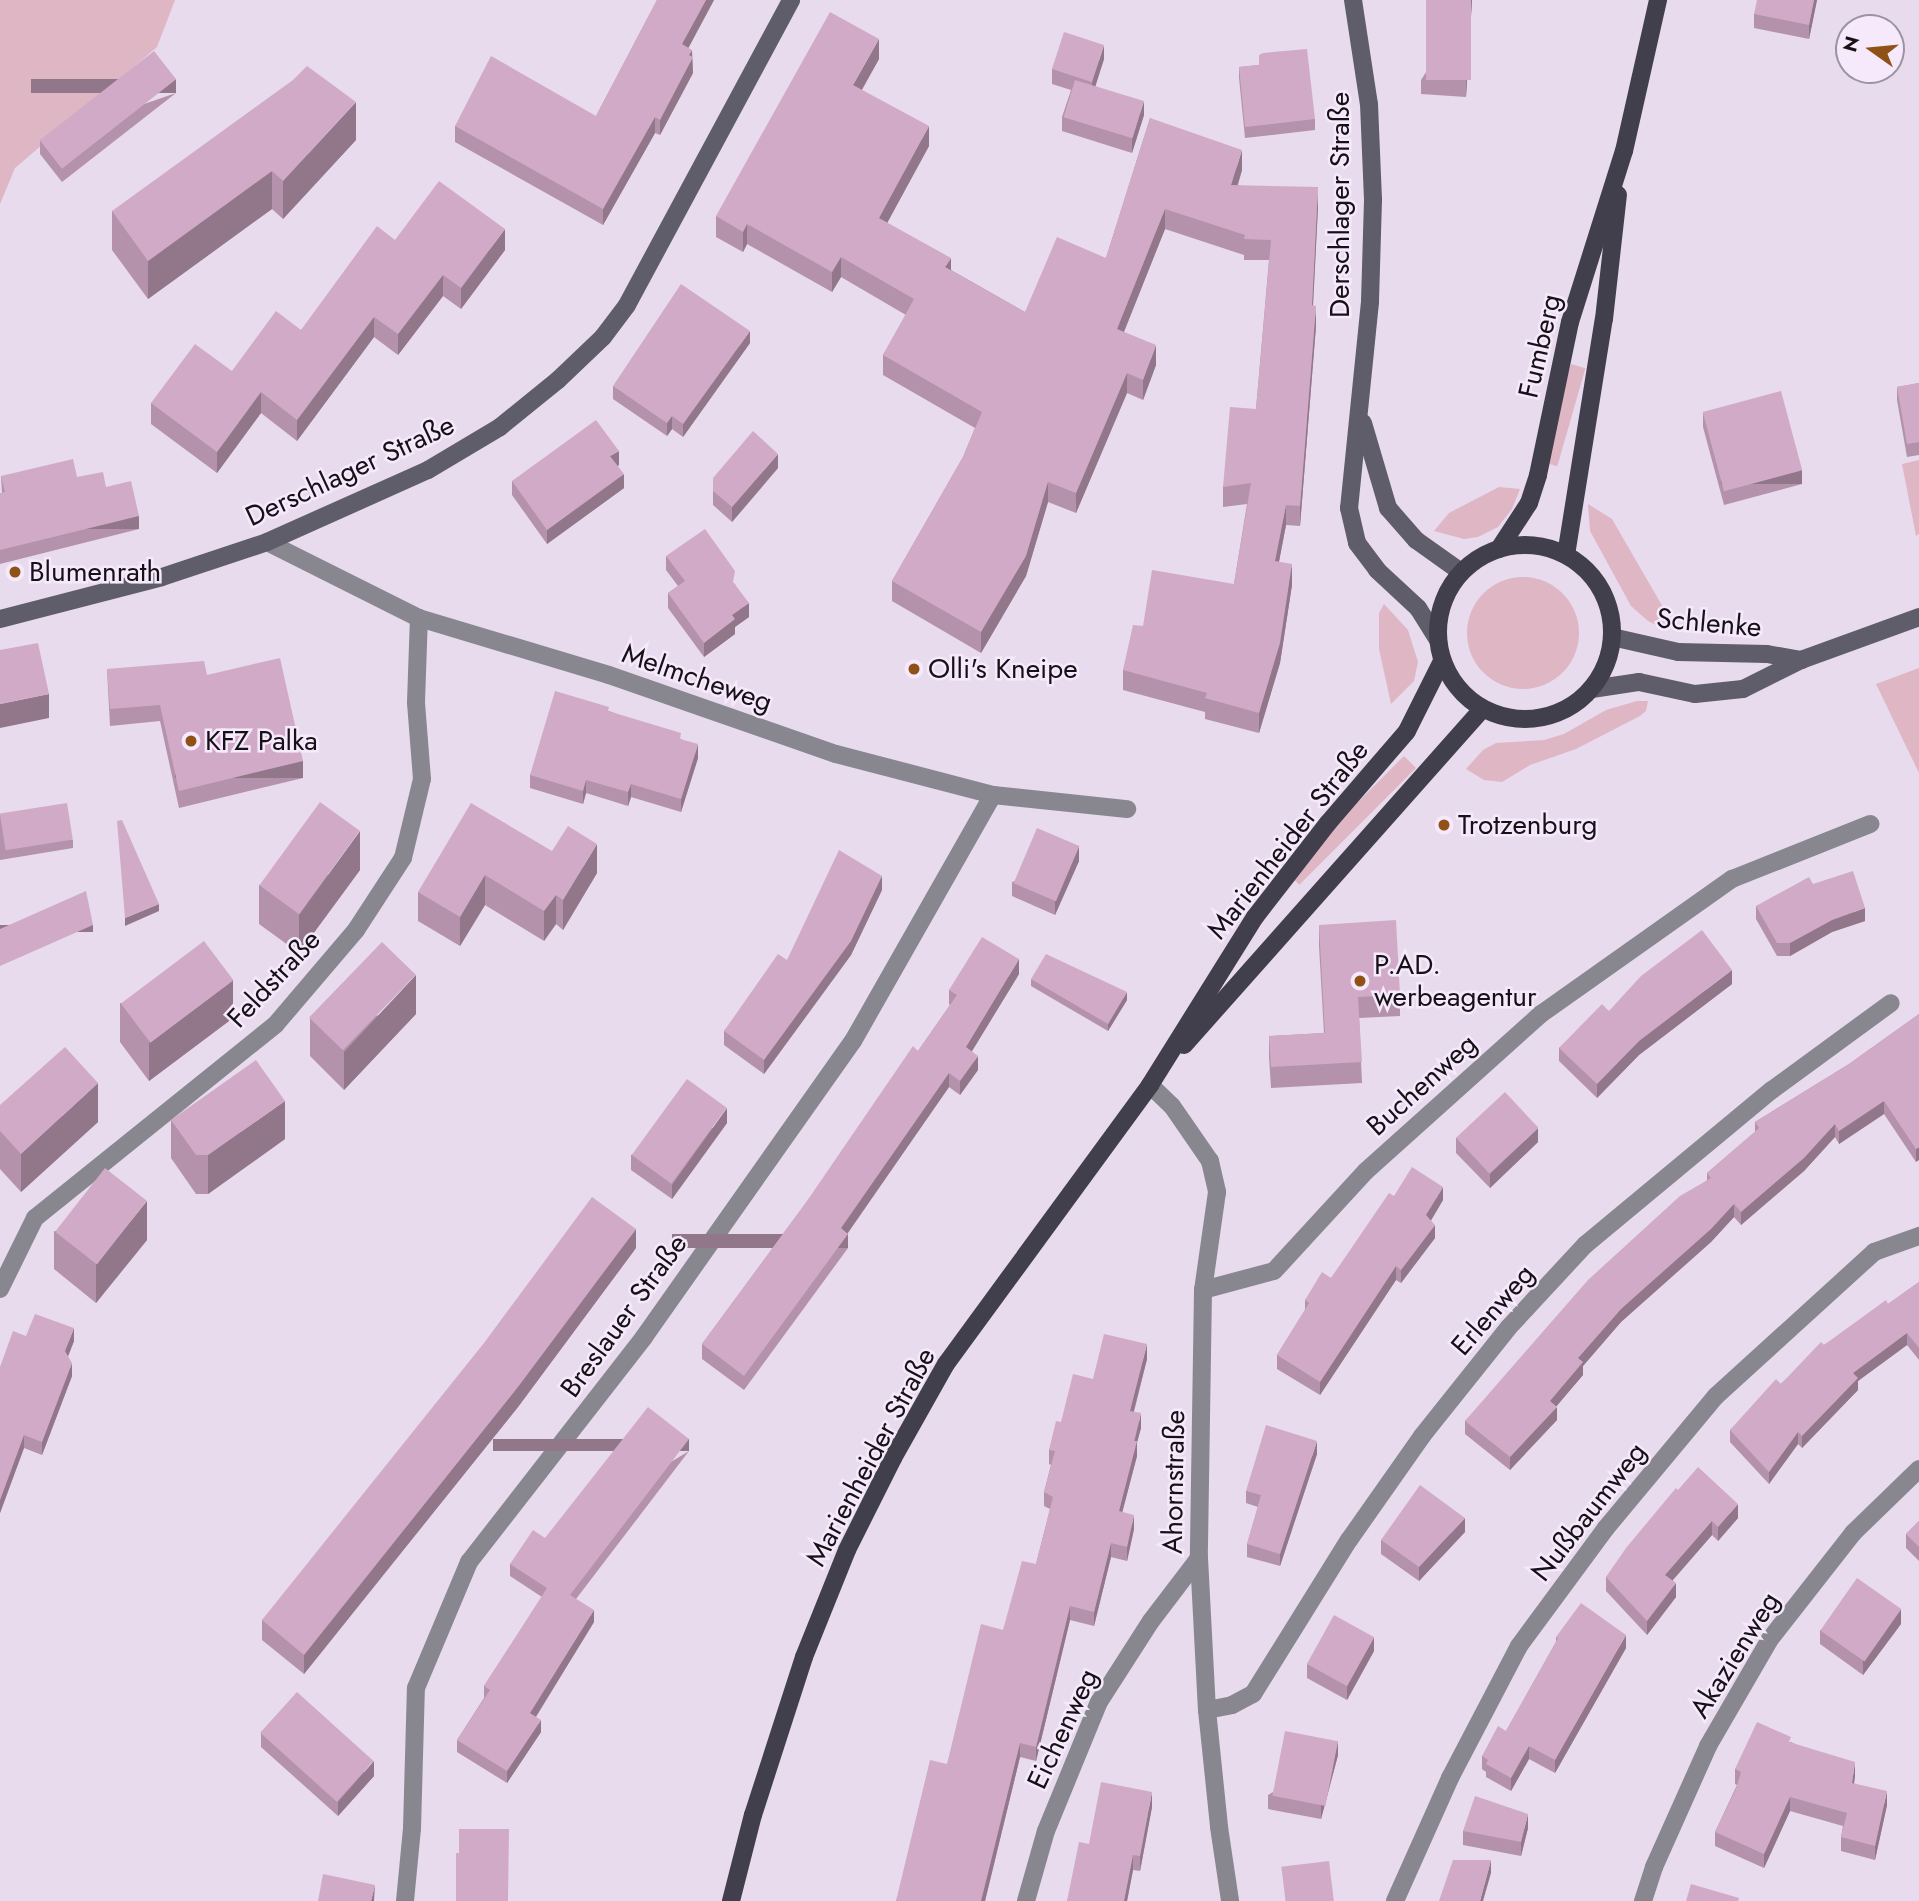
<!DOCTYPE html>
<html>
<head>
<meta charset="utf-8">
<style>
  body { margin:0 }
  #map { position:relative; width:1919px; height:1901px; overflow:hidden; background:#e8dbee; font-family:Jost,sans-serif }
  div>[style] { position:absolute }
  .green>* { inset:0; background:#dfb6c4; transform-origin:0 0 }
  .round { border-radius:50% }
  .street>* { height:18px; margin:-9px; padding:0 9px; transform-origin:9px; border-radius:9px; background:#88878f }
  .secondary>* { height:18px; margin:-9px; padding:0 9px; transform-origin:9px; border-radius:9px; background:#5f5d69 }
  .primary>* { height:18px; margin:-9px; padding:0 9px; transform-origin:9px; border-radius:9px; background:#423f4d }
  .primary>.ring { margin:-9px; padding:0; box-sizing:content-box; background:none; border:18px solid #423f4d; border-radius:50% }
  .wall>* { inset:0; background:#b492ab }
  .shaded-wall>* { inset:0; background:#92778b; transform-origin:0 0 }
  .building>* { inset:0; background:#d1aac7; transform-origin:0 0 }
  .dots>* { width:19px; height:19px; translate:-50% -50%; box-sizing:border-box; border:4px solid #f5e9fb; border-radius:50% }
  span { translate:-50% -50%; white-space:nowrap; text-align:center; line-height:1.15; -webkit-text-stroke:5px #f5e9fb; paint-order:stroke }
  .street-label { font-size:28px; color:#151117 }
  .poi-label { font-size:28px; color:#151117 }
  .left { translate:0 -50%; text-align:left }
  .north { position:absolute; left:1835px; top:14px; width:70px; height:70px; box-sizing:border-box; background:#f5e9fb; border:2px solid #9b93a0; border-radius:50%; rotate:285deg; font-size:19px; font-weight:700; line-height:28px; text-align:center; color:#151117 }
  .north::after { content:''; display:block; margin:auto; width:24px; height:32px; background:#8f5116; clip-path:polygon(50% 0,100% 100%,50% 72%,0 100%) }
</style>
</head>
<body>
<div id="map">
  <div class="green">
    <i style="clip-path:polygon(0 0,175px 0,157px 47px,15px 168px,0 204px)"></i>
    <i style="left:1571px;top:364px;width:15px;height:102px;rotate:16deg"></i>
    <i style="clip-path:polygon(1919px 460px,1919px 534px,1916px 536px,1902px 464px)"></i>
    <i style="clip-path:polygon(1499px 487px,1520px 489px,1512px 509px,1498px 527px,1478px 537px,1464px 539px,1434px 531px,1449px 513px)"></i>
    <i style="clip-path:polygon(1588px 504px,1612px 519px,1664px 609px,1665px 629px,1648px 621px,1631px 606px,1590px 531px)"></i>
    <i class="round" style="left:1467px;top:577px;width:112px;height:112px"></i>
    <i style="clip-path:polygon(1384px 604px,1408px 630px,1418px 662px,1414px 681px,1391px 704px,1379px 649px,1379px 613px)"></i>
    <i style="clip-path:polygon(1919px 668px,1919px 773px,1876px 684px)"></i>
    <i style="clip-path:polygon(1637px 701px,1648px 701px,1646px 711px,1640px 716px,1576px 749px,1530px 765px,1502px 782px,1484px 780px,1466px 769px,1483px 750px,1496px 743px,1544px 740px,1564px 734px,1606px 710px)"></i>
    <i style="left:1404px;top:756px;width:17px;height:165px;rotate:45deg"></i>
  </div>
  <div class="street">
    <i style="left:267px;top:542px;width:170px;rotate:26.6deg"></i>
    <i style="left:419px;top:618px;width:198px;rotate:16.7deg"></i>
    <i style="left:609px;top:675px;width:240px;rotate:19.2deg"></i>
    <i style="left:836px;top:754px;width:162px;rotate:14.6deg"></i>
    <i style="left:993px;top:795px;width:135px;rotate:6deg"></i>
    <i style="left:1150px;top:1085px;width:30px;rotate:44deg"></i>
    <i style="left:1172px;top:1106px;width:67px;rotate:55.4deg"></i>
    <i style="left:1210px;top:1161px;width:32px;rotate:77deg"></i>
    <i style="left:1217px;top:1192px;width:99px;rotate:98.1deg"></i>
    <i style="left:1203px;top:1290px;width:268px;rotate:90.9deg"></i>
    <i style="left:1199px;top:1558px;width:152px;rotate:87deg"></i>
    <i style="left:1207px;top:1710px;width:118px;rotate:84.1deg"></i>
    <i style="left:1219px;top:1827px;width:75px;rotate:81.5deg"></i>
    <i style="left:0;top:1289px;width:79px;rotate:-63.8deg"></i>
    <i style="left:35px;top:1218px;width:309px;rotate:-38.8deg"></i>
    <i style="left:276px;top:1024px;width:123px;rotate:-49.6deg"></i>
    <i style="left:356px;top:930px;width:86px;rotate:-56.9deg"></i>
    <i style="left:403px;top:858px;width:81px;rotate:-76.5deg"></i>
    <i style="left:422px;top:779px;width:77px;rotate:-94.5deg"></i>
    <i style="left:416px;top:702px;width:84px;rotate:-88deg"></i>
    <i style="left:1203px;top:1290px;width:73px;rotate:-15deg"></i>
    <i style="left:1274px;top:1271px;width:136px;rotate:-47.4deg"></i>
    <i style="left:1366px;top:1171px;width:235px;rotate:-41.9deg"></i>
    <i style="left:1541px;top:1014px;width:234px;rotate:-35.3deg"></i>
    <i style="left:1732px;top:879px;width:149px;rotate:-21.7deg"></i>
    <i style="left:1207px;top:1710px;width:25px;rotate:-11deg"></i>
    <i style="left:1232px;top:1705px;width:24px;rotate:-28deg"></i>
    <i style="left:1253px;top:1694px;width:181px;rotate:-58.1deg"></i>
    <i style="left:1349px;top:1540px;width:127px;rotate:-54.9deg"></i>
    <i style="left:1422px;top:1436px;width:139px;rotate:-51.4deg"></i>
    <i style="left:1509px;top:1327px;width:112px;rotate:-47.2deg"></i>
    <i style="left:1585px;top:1245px;width:243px;rotate:-39.7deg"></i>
    <i style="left:1772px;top:1090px;width:147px;rotate:-36.2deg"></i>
    <i style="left:405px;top:1901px;width:73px;rotate:-84.5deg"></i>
    <i style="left:412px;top:1828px;width:140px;rotate:-88.4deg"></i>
    <i style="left:416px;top:1688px;width:137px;rotate:-67.2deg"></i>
    <i style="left:469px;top:1562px;width:285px;rotate:-52.1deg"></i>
    <i style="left:644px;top:1337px;width:362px;rotate:-54.8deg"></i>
    <i style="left:853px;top:1041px;width:283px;rotate:-60.4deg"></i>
    <i style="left:1026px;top:1901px;width:73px;rotate:-74.1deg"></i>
    <i style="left:1046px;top:1831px;width:139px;rotate:-67.7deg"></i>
    <i style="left:1099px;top:1702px;width:96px;rotate:-57.3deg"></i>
    <i style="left:1151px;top:1621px;width:79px;rotate:-52.7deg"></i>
    <i style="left:1395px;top:1901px;width:135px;rotate:-65.9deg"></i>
    <i style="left:1450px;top:1778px;width:149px;rotate:-62.4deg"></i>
    <i style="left:1519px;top:1646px;width:147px;rotate:-53.6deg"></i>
    <i style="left:1606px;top:1528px;width:172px;rotate:-50.2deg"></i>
    <i style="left:1716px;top:1396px;width:214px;rotate:-42.3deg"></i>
    <i style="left:1874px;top:1252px;width:48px;rotate:-19.6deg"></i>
    <i style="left:1643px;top:1901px;width:36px;rotate:-72deg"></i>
    <i style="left:1654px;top:1867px;width:133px;rotate:-65.9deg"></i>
    <i style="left:1708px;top:1746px;width:124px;rotate:-59.9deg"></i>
    <i style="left:1770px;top:1639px;width:135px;rotate:-51.9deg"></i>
    <i style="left:1853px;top:1533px;width:92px;rotate:-44.1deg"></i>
  </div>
  <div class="secondary">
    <i style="left:1353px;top:0;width:105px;rotate:81.3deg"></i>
    <i style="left:1369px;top:104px;width:96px;rotate:87.6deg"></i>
    <i style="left:1373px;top:200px;width:102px;rotate:91.7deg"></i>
    <i style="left:1370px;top:302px;width:207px;rotate:95.8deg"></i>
    <i style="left:1349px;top:508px;width:36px;rotate:77deg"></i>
    <i style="left:1357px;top:543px;width:34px;rotate:53deg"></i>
    <i style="left:1377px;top:570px;width:56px;rotate:42.8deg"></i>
    <i style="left:1418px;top:608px;width:36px;rotate:58deg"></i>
    <i style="left:1363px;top:423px;width:89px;rotate:73.6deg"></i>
    <i style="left:1388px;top:508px;width:43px;rotate:48.8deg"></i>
    <i style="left:1416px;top:540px;width:55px;rotate:35.4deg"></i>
    <i style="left:0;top:619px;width:167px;rotate:-14.5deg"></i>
    <i style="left:162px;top:577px;width:111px;rotate:-18.4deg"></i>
    <i style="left:267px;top:542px;width:176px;rotate:-24.1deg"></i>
    <i style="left:428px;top:470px;width:84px;rotate:-30.8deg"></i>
    <i style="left:500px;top:427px;width:75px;rotate:-39deg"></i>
    <i style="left:558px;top:380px;width:62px;rotate:-43.7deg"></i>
    <i style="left:603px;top:337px;width:40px;rotate:-53deg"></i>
    <i style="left:627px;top:305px;width:346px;rotate:-61.7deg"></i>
    <i style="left:1612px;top:637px;width:68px;rotate:12.8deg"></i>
    <i style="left:1678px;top:652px;width:89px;rotate:1.3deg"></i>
    <i style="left:1767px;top:654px;width:35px;rotate:10deg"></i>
    <i style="left:1592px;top:689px;width:48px;rotate:-8.5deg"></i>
    <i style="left:1639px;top:682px;width:57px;rotate:12.1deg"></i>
    <i style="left:1695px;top:694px;width:48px;rotate:-5.9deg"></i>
    <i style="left:1743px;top:689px;width:65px;rotate:-26.6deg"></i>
    <i style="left:1801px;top:660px;width:126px;rotate:-20deg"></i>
  </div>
  <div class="primary">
    <i class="ring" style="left:1438px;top:545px;width:156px;height:156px"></i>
    <i style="left:1499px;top:549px;width:55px;rotate:-56.9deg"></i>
    <i style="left:1529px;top:503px;width:29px;rotate:-72deg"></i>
    <i style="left:1538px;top:475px;width:156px;rotate:-78.2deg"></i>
    <i style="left:1570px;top:322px;width:179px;rotate:-72.5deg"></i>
    <i style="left:1624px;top:151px;width:155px;rotate:-77.3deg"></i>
    <i style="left:1566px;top:555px;width:239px;rotate:-80.9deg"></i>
    <i style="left:1604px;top:319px;width:125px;rotate:-83.6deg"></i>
    <i style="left:1184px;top:1045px;width:449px;rotate:-48.4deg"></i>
    <i style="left:731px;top:1901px;width:89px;rotate:-75.7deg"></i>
    <i style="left:753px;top:1815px;width:166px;rotate:-72.1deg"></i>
    <i style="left:804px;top:1657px;width:115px;rotate:-68.1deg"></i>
    <i style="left:847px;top:1550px;width:103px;rotate:-63.4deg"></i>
    <i style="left:893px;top:1458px;width:108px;rotate:-60.6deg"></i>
    <i style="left:946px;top:1364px;width:346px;rotate:-53.8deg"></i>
    <i style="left:1150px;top:1085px;width:198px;rotate:-58deg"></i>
    <i style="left:1255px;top:917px;width:119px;rotate:-52.2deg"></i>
    <i style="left:1328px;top:823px;width:121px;rotate:-49.3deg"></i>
    <i style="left:1407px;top:731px;width:78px;rotate:-63.4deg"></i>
  </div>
  <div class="wall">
    <i style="clip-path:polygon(657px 0,714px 0,688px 48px,692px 57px,693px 73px,660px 135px,655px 133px,603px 225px,455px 142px,455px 126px,596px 116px)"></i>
    <i style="clip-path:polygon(1472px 0,1466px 97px,1421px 94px,1421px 80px)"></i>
    <i style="clip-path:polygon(1817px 0,1809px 39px,1754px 28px,1754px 14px)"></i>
    <i style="clip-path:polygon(1259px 55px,1315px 119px,1315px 130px,1245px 138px,1239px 78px,1239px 67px,1259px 65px)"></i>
    <i style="clip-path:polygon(879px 59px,862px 90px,929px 146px,887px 223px,951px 270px,1025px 312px,1106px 258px,1150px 118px,1242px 170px,1238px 185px,1318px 207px,1313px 305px,1316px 326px,1300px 526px,1286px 525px,1279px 562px,1292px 585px,1280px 663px,1259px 733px,1205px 719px,1205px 712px,1123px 690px,1123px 670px,1143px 626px,1234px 584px,1247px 504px,1223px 507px,1223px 487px,1256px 409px,1269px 260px,1244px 260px,1244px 255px,1165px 229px,1124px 332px,1156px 365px,1143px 400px,1127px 393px,1076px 513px,1048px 502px,1026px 576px,981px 653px,892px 601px,892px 581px,963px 457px,975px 428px,883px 375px,883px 355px,906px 315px,841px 277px,832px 292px,747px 244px,743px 252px,716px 237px,716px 216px)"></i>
    <i style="clip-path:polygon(1104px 59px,1095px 86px,1144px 115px,1132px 153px,1062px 131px,1062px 117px,1071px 90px,1052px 84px,1052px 69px)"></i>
    <i style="clip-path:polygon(176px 93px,62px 182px,40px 154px,40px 140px)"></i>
    <i style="clip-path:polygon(356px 140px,283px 219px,272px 209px,148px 299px,112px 250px,112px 211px)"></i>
    <i style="clip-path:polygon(395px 240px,505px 250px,461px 309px,443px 296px,398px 355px,374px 337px,297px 441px,261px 413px,217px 473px,151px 424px,151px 403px,232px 371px,301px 330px)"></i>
    <i style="clip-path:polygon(750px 343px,683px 437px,672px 429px,667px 436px,613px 399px,613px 386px)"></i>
    <i style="clip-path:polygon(1919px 383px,1919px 455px,1907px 457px,1897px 400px,1897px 387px)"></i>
    <i style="clip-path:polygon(1703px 413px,1802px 484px,1724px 505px,1703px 427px)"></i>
    <i style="clip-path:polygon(619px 465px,617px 466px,624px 488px,547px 544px,512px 495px,512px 481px)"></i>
    <i style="clip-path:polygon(778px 468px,732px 522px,713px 505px,713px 478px)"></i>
    <i style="clip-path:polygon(1px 476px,77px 477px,106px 487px,139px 529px,0 564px,0 493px,2px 493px)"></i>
    <i style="clip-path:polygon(666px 556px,735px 584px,749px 617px,735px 627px,735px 634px,704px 657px,668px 608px,668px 593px,678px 586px,666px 570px)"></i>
    <i style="clip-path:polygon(107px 669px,303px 778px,179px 808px,160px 721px,110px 726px)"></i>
    <i style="clip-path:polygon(609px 711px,681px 739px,698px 758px,681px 812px,631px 797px,628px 806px,586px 793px,583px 804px,530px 788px,530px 775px)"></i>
    <i style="clip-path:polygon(0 814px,73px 840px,73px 848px,0 860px)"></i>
    <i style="clip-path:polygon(552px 851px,597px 873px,563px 930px,556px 924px,544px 941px,485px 905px,460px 946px,418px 921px,418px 892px)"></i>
    <i style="clip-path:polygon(1079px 861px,1055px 915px,1012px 896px,1012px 882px)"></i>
    <i style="clip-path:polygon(360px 870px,299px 953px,259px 924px,259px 885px)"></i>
    <i style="clip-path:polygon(1813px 884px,1865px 921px,1832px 932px,1790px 956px,1777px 956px,1756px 919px,1756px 906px)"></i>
    <i style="clip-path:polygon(882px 890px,851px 955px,764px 1074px,724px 1045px,724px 1031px,787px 960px)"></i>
    <i style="clip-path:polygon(1319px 925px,1400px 995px,1400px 1016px,1359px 1018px,1362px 1083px,1271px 1088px,1269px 1057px,1269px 1036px,1324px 1033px,1319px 946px)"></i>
    <i style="clip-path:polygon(1019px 974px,972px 1051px,978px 1070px,960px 1095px,949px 1087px,847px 1233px,848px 1248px,744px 1390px,702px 1359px,702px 1344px,918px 1051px,950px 1005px,949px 1004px,949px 990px)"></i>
    <i style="clip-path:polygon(1031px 979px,1127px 1000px,1108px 1031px,1031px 986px)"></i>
    <i style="clip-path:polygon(1732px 984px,1639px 1055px,1597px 1098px,1559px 1061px,1559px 1048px,1609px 1011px)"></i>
    <i style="clip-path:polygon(120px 1003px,233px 1018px,149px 1081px,120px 1042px)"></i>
    <i style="clip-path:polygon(416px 1014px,344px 1090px,310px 1056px,310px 1018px)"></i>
    <i style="clip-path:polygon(1919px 1014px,1916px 1162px,1884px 1114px,1839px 1144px,1835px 1137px,1804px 1171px,1741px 1225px,1734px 1217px,1711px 1242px,1621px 1322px,1583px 1366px,1583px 1375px,1556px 1406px,1557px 1420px,1510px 1470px,1465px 1434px,1465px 1421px,1707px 1180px,1707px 1173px,1755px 1132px,1755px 1122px,1849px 1064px)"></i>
    <i style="clip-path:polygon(0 1105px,98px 1122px,21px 1192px,0 1169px)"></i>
    <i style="clip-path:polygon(171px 1120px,285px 1139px,208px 1194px,196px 1194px,171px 1158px)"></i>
    <i style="clip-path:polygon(727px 1123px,672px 1199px,631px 1170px,631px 1155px)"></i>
    <i style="clip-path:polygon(1456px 1138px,1538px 1142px,1490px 1188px,1456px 1153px)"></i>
    <i style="clip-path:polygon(1394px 1196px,1443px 1200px,1431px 1220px,1435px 1238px,1401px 1283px,1396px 1280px,1320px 1395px,1277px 1369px,1277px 1355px,1305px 1310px,1305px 1300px,1331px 1278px)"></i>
    <i style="clip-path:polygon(54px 1231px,147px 1240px,96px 1303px,54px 1269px)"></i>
    <i style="clip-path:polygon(636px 1248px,518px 1407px,304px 1674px,262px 1640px,262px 1620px)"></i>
    <i style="clip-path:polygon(1919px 1282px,1919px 1360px,1907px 1345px,1858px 1381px,1858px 1390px,1802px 1448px,1798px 1444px,1769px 1484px,1730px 1442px,1730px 1430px,1824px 1345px,1888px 1304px)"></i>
    <i style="clip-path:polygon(26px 1336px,74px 1341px,68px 1356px,72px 1376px,42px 1455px,24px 1448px,0 1513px,0 1367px)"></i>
    <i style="clip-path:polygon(1147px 1359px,1134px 1412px,1141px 1428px,1137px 1441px,1137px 1456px,1122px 1512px,1134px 1529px,1127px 1561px,1111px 1557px,1094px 1626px,1070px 1620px,1036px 1761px,1020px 1757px,985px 1901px,896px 1901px,947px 1764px,1003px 1630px,1036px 1564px,1050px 1509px,1044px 1506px,1044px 1492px,1051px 1465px,1049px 1464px,1049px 1450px,1061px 1422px,1093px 1379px)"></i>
    <i style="clip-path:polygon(689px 1451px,576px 1599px,594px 1622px,536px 1717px,541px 1732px,507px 1783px,457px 1752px,457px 1740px,484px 1698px,484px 1686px,542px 1597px,510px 1576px,510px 1564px,545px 1538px)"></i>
    <i style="clip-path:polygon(1317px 1454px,1280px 1566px,1247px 1557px,1247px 1544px,1258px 1507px,1246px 1503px,1246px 1491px)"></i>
    <i style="clip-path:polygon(1678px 1490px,1738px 1518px,1718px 1541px,1712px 1535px,1673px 1580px,1676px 1597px,1647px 1635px,1606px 1591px,1606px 1577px)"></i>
    <i style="clip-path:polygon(1919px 1521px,1919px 1561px,1906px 1548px,1906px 1534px)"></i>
    <i style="clip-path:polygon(1465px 1532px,1419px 1581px,1381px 1554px,1381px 1540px)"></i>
    <i style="clip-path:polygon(1901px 1624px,1863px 1675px,1820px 1644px,1820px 1630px)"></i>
    <i style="clip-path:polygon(1556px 1637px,1626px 1648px,1555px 1773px,1529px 1759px,1511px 1791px,1486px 1777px,1486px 1772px,1482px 1769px,1482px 1756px,1506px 1731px,1556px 1642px)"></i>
    <i style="clip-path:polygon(1374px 1651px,1347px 1700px,1307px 1678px,1307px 1664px)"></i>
    <i style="clip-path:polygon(261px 1733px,374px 1776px,338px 1816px,261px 1747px)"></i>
    <i style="clip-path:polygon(1791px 1742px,1855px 1776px,1854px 1783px,1887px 1805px,1875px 1860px,1841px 1851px,1841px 1837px,1843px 1826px,1790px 1811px,1764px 1868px,1715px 1846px,1715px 1832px,1737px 1785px,1735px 1784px,1735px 1769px)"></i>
    <i style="clip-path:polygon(1338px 1755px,1321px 1819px,1268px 1809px,1268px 1795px)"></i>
    <i style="clip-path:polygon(1152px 1807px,1140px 1871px,1133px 1870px,1127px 1901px,1067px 1901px,1089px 1844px)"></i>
    <i style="clip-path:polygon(1528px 1828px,1521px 1856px,1463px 1845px,1463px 1831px)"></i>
  </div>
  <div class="shaded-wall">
    <i style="clip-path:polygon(706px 0,714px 0,682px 60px,682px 44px)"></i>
    <i style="clip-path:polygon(1471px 0,1472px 0,1466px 97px,1466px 83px)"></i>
    <i style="clip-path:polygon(1814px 0,1817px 0,1809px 39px,1809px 25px)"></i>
    <i style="clip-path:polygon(879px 39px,879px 59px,853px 105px,853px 85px)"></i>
    <i style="clip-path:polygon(1104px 45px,1104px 59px,1092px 97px,1092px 83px)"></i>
    <i style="clip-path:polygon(692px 50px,693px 73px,660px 135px,660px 120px,689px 55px)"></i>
    <i style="left:176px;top:79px;width:14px;height:145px;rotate:90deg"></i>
    <i style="clip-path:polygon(1144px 101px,1144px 115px,1132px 153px,1132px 139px)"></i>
    <i style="clip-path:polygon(356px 102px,356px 140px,283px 219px,283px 181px)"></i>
    <i style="clip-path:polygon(655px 117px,655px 133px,603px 225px,603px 209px)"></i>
    <i style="clip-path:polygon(929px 126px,929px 146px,879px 238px,879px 218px)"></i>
    <i style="clip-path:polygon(1242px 150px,1242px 170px,1231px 205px,1231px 185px)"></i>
    <i style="clip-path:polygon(272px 171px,272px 209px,148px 299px,148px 261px)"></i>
    <i style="clip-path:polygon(1318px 187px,1318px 207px,1312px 325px,1312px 305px)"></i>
    <i style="clip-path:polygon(1165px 209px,1165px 229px,1117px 349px,1117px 329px)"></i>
    <i style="clip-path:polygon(747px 224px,747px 244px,743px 252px,743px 232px)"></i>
    <i style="clip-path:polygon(505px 229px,505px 250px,461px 309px,461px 288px)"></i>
    <i style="clip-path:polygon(841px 257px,841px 277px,832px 292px,832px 272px)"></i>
    <i style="clip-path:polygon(951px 258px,951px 278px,945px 267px)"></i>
    <i style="clip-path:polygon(443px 275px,443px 296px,398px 355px,398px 334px)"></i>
    <i style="clip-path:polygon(1316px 306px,1316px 326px,1300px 526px,1300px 506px)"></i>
    <i style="clip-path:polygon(374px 317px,374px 337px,297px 441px,297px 420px)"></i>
    <i style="clip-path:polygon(750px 331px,750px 343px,683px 437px,683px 424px)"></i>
    <i style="clip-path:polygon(1156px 345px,1156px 365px,1143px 400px,1143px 380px)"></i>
    <i style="clip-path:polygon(1127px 373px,1127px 393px,1076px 513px,1076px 493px)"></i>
    <i style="clip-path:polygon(261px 392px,261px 413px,217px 473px,217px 452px)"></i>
    <i style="clip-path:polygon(672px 416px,672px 429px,667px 436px,667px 423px)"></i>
    <i style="clip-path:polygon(619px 451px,619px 465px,610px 471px,610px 456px)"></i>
    <i style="clip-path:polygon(778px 454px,778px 468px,732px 522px,732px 507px)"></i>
    <i style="left:1802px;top:470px;width:14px;height:81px;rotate:90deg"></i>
    <i style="clip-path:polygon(624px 474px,624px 488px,547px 544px,547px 530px)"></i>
    <i style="clip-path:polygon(1048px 482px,1048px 502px,1026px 576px,981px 653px,981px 632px)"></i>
    <i style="clip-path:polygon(1286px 505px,1286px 525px,1275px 582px,1275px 561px)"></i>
    <i style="left:139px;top:516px;width:13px;height:143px;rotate:90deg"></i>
    <i style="clip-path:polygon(1292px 564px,1292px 585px,1280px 663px,1259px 733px,1259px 713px)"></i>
    <i style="clip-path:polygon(749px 603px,749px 617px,735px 627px,735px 634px,704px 657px,704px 643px,732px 615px)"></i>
    <i style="clip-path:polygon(49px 694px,49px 718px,0 728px,0 704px)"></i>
    <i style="clip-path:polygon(698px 744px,698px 758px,681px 812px,681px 799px)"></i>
    <i style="left:303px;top:761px;width:17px;height:128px;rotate:90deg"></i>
    <i style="clip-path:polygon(586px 780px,586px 793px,583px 804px,583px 791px)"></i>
    <i style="clip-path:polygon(631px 784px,631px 797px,628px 806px,628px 792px)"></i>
    <i style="clip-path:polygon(360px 831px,360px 870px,299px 953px,299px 915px)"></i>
    <i style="clip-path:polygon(597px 844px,597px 873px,563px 930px,563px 900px)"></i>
    <i style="clip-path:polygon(1079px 846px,1079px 861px,1055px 915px,1055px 901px)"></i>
    <i style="clip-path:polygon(485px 875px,485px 905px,460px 946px,460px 917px)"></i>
    <i style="clip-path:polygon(882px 876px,882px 890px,851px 955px,764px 1074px,764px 1060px)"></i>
    <i style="clip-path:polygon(556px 895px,556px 924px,544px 941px,544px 911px)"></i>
    <i style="clip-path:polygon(159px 904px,159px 911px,125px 926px,125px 918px)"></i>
    <i style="clip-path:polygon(1865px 908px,1865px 921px,1832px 932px,1790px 956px,1790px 943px,1832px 920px)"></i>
    <i style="left:93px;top:925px;width:7px;height:102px;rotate:90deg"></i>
    <i style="clip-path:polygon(1019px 959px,1019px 974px,966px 1061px,966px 1047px)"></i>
    <i style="clip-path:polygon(1732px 970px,1732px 984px,1639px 1055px,1597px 1098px,1597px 1084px,1639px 1041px)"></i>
    <i style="clip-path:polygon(416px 975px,416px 1014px,344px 1090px,344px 1052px)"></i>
    <i style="clip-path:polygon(233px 980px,233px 1018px,149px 1081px,149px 1043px)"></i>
    <i style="clip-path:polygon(1127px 992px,1127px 1000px,1108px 1031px,1108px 1024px)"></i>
    <i style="clip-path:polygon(978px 1056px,978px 1070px,960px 1095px,960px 1081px)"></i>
    <i style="clip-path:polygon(949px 1073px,949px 1087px,841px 1243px,841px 1228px)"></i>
    <i style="clip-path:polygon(98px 1083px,98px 1122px,21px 1192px,21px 1154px)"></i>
    <i style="clip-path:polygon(285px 1101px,285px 1139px,208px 1194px,208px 1155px)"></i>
    <i style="clip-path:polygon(1884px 1101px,1884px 1114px,1839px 1144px,1839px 1131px)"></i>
    <i style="clip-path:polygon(727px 1108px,727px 1123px,672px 1199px,672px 1185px)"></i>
    <i style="clip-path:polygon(1835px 1124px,1835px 1137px,1804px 1171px,1741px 1225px,1741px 1212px)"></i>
    <i style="clip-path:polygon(1538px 1128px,1538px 1142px,1490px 1188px,1490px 1174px)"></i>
    <i style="clip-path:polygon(1919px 1147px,1919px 1160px,1916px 1162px,1916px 1149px)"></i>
    <i style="clip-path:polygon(1443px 1187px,1443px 1200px,1426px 1229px,1426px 1215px)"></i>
    <i style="clip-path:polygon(147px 1201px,147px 1240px,96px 1303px,96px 1264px)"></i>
    <i style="clip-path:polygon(1734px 1204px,1734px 1217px,1711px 1242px,1621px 1322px,1583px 1366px,1583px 1375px,1550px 1414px,1550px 1401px,1578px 1358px,1621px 1309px)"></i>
    <i style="clip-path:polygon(1435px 1225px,1435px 1238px,1401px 1283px,1401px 1270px)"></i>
    <i style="clip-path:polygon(636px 1229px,636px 1248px,518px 1407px,304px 1674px,304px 1655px)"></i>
    <i style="left:848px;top:1234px;width:14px;height:176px;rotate:90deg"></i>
    <i style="clip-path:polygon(1396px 1266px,1396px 1280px,1320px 1395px,1320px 1382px)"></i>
    <i style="clip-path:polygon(74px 1328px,74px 1341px,65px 1364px,65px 1351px)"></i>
    <i style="clip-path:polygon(1907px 1333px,1907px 1345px,1858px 1381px,1858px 1390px,1802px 1448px,1802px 1436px,1853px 1373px)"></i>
    <i style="clip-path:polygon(1147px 1344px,1147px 1359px,1130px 1425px,1130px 1411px)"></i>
    <i style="clip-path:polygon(72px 1363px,72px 1376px,42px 1455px,42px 1442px)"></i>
    <i style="clip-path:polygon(1557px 1407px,1557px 1420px,1510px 1470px,1510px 1457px)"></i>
    <i style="clip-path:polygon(1141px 1413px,1141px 1428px,1137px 1443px,1137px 1441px,1137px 1456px,1119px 1525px,1119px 1511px)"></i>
    <i style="clip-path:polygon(1798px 1432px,1798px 1444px,1769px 1484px,1769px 1472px)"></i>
    <i style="clip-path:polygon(24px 1435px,24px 1448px,0 1513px,0 1500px)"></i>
    <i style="left:689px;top:1439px;width:12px;height:196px;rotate:90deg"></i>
    <i style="clip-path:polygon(1317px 1441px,1317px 1454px,1280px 1566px,1280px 1554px)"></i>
    <i style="clip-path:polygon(1738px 1504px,1738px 1518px,1718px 1541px,1718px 1527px)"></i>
    <i style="clip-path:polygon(1134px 1515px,1134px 1529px,1127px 1561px,1127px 1547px)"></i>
    <i style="clip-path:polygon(1465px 1518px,1465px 1532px,1419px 1581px,1419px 1567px)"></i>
    <i style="clip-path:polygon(1712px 1521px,1712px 1535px,1665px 1589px,1665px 1575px)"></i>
    <i style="clip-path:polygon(1111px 1543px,1111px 1557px,1094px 1626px,1094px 1612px)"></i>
    <i style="clip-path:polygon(1676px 1583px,1676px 1597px,1647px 1635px,1647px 1621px)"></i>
    <i style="clip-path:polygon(1070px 1606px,1070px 1620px,1036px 1761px,1036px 1747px)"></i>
    <i style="clip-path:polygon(1901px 1609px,1901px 1624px,1863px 1675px,1863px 1660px)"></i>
    <i style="clip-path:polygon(594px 1610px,594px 1622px,530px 1726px,530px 1713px)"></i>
    <i style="clip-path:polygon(1626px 1635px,1626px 1648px,1555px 1773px,1555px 1760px)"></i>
    <i style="clip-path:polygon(1374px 1637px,1374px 1651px,1347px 1700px,1347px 1686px)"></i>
    <i style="clip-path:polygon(541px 1720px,541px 1732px,507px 1783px,507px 1771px)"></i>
    <i style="clip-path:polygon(1338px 1741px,1338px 1755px,1321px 1819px,1321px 1805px)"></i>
    <i style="clip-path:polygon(1020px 1743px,1020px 1757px,985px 1901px,981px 1901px)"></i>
    <i style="clip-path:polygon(1529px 1746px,1529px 1759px,1511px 1791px,1511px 1778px)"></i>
    <i style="clip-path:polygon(374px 1761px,374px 1776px,338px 1816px,338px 1802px)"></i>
    <i style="clip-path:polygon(1855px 1762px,1855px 1776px,1852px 1797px,1852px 1783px)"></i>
    <i style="clip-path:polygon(1887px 1791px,1887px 1805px,1875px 1860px,1875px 1846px)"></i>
    <i style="clip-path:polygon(1152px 1792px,1152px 1807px,1140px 1871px,1140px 1856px)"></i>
    <i style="clip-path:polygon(1790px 1797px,1790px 1811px,1764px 1868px,1764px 1854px)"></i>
    <i style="clip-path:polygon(1528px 1814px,1528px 1828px,1521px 1856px,1521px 1842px)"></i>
    <i style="clip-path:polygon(1133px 1855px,1133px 1870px,1127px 1901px,1124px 1901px)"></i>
    <i style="clip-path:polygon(1491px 1860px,1491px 1873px,1483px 1901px,1480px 1901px)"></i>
    <i style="clip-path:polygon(375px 1885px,374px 1901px,371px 1901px)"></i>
  </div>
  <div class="building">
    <i style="clip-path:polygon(657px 0,706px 0,682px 44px,692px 50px,689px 55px,693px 57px,660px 120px,655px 117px,603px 209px,455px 126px,491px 56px,596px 116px)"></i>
    <i style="left:1426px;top:0;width:45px;height:80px"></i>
    <i style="clip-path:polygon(1757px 0,1814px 0,1809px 25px,1754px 14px)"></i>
    <i style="clip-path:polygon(830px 12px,879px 39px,853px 85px,929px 126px,879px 218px,951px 258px,945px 267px,1025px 312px,1057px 237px,1106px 258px,1150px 118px,1242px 150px,1231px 185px,1318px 187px,1312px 305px,1316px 306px,1300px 506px,1286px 505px,1275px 561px,1292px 564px,1280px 643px,1259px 713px,1205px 698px,1207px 693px,1123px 670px,1133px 625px,1143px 626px,1152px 570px,1234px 584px,1251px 483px,1223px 487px,1230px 407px,1256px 409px,1271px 240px,1244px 239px,1245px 235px,1165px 209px,1117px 329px,1156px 345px,1143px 380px,1127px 373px,1076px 493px,1048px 482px,1026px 556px,981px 632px,892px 581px,963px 457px,982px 412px,883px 355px,914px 299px,841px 257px,832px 272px,747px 224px,743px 232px,716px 216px)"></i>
    <i style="left:1064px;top:32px;width:42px;height:39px;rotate:18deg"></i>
    <i style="clip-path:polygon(1307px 49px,1315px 119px,1245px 127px,1239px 67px,1259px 65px,1259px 55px,1263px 53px)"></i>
    <i style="left:154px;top:51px;width:36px;height:145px;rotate:52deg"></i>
    <i style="clip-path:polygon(307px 66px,356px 102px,283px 181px,272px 171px,148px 261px,112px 211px,293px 80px)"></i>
    <i style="left:1075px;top:80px;width:72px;height:39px;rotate:17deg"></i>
    <i style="clip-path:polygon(439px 181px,505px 229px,461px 288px,443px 275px,398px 334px,374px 317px,297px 420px,261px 392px,217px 452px,151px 403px,195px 344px,232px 371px,276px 311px,301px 330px,377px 226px,395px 240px)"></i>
    <i style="clip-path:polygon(681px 284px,750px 331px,683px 424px,672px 416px,667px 423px,613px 386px)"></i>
    <i style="clip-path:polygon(1919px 383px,1919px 442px,1907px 444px,1897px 387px)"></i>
    <i style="left:1781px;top:391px;width:82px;height:81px;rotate:75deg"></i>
    <i style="clip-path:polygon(596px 420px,619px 451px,610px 456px,624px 474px,547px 530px,512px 481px)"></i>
    <i style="clip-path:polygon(753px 431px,778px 454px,732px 507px,713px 491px,713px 478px)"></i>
    <i style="clip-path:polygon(73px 459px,77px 477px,103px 472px,106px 487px,131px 481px,139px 516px,0 550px,0 493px,5px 492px,1px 476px)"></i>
    <i style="clip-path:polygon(705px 529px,735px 571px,733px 582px,749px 603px,732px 615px,735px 619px,704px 643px,668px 593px,685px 581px,666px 556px)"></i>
    <i style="clip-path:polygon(38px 643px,49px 694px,0 704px,0 650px)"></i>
    <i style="clip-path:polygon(280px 658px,303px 761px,179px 791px,160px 705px,110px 709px,107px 669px,204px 661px,207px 675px)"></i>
    <i style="clip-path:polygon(555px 691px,609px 707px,608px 711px,681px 733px,680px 739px,698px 744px,681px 799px,631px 784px,628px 792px,586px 780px,583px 791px,530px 775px)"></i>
    <i style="left:320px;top:802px;width:49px;height:103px;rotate:36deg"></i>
    <i style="left:67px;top:803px;width:37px;height:68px;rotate:81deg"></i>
    <i style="clip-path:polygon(471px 803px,552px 851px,568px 826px,597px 844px,563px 900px,556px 895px,544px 911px,485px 875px,460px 917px,418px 892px)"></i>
    <i style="clip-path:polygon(122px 820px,159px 904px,125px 918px,117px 821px)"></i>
    <i style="left:1037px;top:828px;width:46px;height:60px;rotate:23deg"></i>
    <i style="clip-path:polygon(839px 850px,882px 876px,851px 941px,764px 1060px,724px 1031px,778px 954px,787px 960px)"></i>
    <i style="clip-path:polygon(1853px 871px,1865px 908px,1832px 920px,1790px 943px,1777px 943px,1756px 906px,1809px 877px,1813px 884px)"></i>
    <i style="clip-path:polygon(86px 891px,93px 925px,0 966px,0 929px)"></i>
    <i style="clip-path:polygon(1396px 920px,1400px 995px,1358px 997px,1362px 1062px,1271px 1067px,1269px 1036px,1325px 1033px,1319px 925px)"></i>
    <i style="clip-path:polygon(1702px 930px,1732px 970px,1639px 1041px,1597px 1084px,1559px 1048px,1602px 1004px,1609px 1011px,1641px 976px)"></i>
    <i style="clip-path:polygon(982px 937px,1019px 959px,966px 1047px,978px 1056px,960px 1081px,949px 1073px,841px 1228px,848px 1234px,744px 1376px,702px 1344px,807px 1201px,913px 1046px,918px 1051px,957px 995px,949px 990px)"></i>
    <i style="left:204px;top:941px;width:49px;height:104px;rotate:53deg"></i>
    <i style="left:382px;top:942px;width:47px;height:105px;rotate:44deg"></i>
    <i style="clip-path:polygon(1046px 954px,1127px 992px,1108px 1024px,1031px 979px)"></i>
    <i style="clip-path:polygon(1919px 1014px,1919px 1147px,1916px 1149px,1884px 1101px,1839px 1131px,1835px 1124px,1804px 1158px,1741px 1212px,1734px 1204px,1711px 1229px,1621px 1309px,1578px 1358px,1583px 1362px,1550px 1401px,1557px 1407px,1510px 1457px,1465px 1421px,1588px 1280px,1680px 1196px,1711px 1178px,1707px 1173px,1759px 1128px,1755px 1122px,1849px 1064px)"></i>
    <i style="clip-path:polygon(65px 1047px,98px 1083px,21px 1154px,0 1131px,0 1105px)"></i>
    <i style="clip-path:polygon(256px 1060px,285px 1101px,208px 1155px,196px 1155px,171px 1120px)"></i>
    <i style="left:687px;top:1079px;width:49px;height:94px;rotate:36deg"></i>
    <i style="left:1505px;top:1092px;width:49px;height:67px;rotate:47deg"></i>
    <i style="clip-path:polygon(1412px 1167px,1443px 1187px,1426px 1215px,1435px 1225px,1401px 1270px,1396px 1266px,1320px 1382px,1277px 1355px,1309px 1303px,1305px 1300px,1322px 1272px,1331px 1278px,1389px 1193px,1394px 1196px)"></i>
    <i style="left:105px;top:1168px;width:53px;height:81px;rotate:38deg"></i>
    <i style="clip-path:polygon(592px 1197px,636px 1229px,518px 1387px,304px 1655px,262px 1620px,484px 1343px)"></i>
    <i style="clip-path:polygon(1919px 1282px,1919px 1348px,1907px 1333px,1853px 1373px,1858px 1378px,1802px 1436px,1798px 1432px,1769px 1472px,1730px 1430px,1776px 1379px,1781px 1384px,1821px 1342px,1824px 1345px,1886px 1300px,1888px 1304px)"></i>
    <i style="clip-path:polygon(35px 1314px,74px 1328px,65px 1351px,72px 1363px,42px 1442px,24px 1435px,0 1500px,0 1367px,13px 1331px,26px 1336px)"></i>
    <i style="clip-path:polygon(1104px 1334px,1147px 1344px,1130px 1411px,1141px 1413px,1134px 1441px,1137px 1441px,1119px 1511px,1134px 1515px,1127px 1547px,1111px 1543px,1094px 1612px,1070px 1606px,1036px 1747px,1020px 1743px,981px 1901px,896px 1901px,930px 1760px,947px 1764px,981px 1624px,1003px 1630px,1022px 1561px,1036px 1564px,1053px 1497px,1044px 1492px,1055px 1451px,1049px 1450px,1056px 1421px,1061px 1422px,1073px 1374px,1093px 1379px)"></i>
    <i style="clip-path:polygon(648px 1407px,689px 1439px,570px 1595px,594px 1610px,530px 1713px,541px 1720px,507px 1771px,457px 1740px,490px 1690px,484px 1686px,547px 1588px,510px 1564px,533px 1530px,545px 1538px)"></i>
    <i style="clip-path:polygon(1266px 1425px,1317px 1441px,1280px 1554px,1247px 1544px,1261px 1495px,1246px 1491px)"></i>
    <i style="clip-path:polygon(1698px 1467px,1738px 1504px,1718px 1527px,1712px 1521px,1665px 1575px,1676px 1583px,1647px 1621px,1606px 1577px,1626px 1548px,1676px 1488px,1678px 1490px)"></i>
    <i style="clip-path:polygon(1420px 1485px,1465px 1518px,1419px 1567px,1381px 1540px)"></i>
    <i style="clip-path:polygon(1919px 1521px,1919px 1547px,1906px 1534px)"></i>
    <i style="left:1857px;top:1578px;width:54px;height:64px;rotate:35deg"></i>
    <i style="clip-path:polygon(1581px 1603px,1626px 1635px,1555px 1760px,1529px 1746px,1511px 1778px,1486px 1764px,1488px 1760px,1482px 1756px,1498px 1726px,1506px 1731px,1558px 1638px,1556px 1637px)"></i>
    <i style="left:1334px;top:1615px;width:46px;height:56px;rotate:29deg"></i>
    <i style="left:297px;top:1692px;width:103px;height:55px;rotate:42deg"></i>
    <i style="clip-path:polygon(1757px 1722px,1791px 1737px,1789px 1742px,1855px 1762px,1852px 1783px,1887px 1791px,1875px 1846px,1841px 1837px,1847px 1813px,1790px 1797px,1764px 1854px,1715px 1832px,1736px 1789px,1741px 1772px,1735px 1769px)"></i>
    <i style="left:1285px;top:1731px;width:54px;height:66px;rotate:11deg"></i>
    <i style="clip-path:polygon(1101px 1782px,1152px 1792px,1140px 1856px,1133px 1855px,1124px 1901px,1067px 1901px,1079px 1842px,1089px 1844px)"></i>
    <i style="clip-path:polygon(1475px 1796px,1528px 1814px,1521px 1842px,1463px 1831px)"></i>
    <i style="clip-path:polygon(459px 1829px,509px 1829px,508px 1901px,456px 1901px,456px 1853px,459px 1853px)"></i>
    <i style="clip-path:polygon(1453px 1860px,1491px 1860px,1480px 1901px,1439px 1901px)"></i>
    <i style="left:1329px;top:1861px;width:40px;height:48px;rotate:83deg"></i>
    <i style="clip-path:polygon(323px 1874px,375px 1885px,371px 1901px,318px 1901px)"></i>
    <i style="clip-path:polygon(1691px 1884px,1739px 1898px,1738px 1901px,1686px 1901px)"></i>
  </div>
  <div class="dots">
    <i style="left:15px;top:572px;background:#8f5116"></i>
    <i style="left:914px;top:669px;background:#8f5116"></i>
    <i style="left:191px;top:741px;background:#8f5116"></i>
    <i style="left:1444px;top:825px;background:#8f5116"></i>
    <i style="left:1360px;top:981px;background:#8f5116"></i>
  </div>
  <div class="street-label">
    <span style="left:1340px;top:205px;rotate:-90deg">Derschlager Straße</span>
    <span style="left:1540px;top:346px;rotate:-77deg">Fumberg</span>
    <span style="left:350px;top:471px;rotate:-25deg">Derschlager Straße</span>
    <span style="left:1709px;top:623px;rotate:5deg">Schlenke</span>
    <span style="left:697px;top:678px;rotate:19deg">Melmcheweg</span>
    <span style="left:1288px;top:840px;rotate:-52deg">Marienheider Straße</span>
    <span style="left:274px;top:979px;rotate:-47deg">Feldstraße</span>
    <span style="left:1422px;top:1085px;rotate:-42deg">Buchenweg</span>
    <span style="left:1493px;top:1310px;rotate:-49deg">Erlenweg</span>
    <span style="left:624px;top:1316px;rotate:-54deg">Breslauer Straße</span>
    <span style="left:871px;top:1457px;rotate:-62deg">Marienheider Straße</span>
    <span style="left:1174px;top:1482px;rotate:-89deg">Ahornstraße</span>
    <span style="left:1589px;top:1512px;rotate:-52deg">Nußbaumweg</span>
    <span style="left:1735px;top:1655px;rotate:-58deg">Akazienweg</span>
    <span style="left:1063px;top:1729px;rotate:-65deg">Eichenweg</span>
  </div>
  <div class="poi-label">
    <span class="left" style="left:29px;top:572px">Blumenrath</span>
    <span class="left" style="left:928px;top:669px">Olli's Kneipe</span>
    <span class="left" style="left:205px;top:741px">KFZ Palka</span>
    <span class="left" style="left:1458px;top:825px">Trotzenburg</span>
    <span class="left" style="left:1374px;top:981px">P.AD.<br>werbeagentur</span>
  </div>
  <div class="north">N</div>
</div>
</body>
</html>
